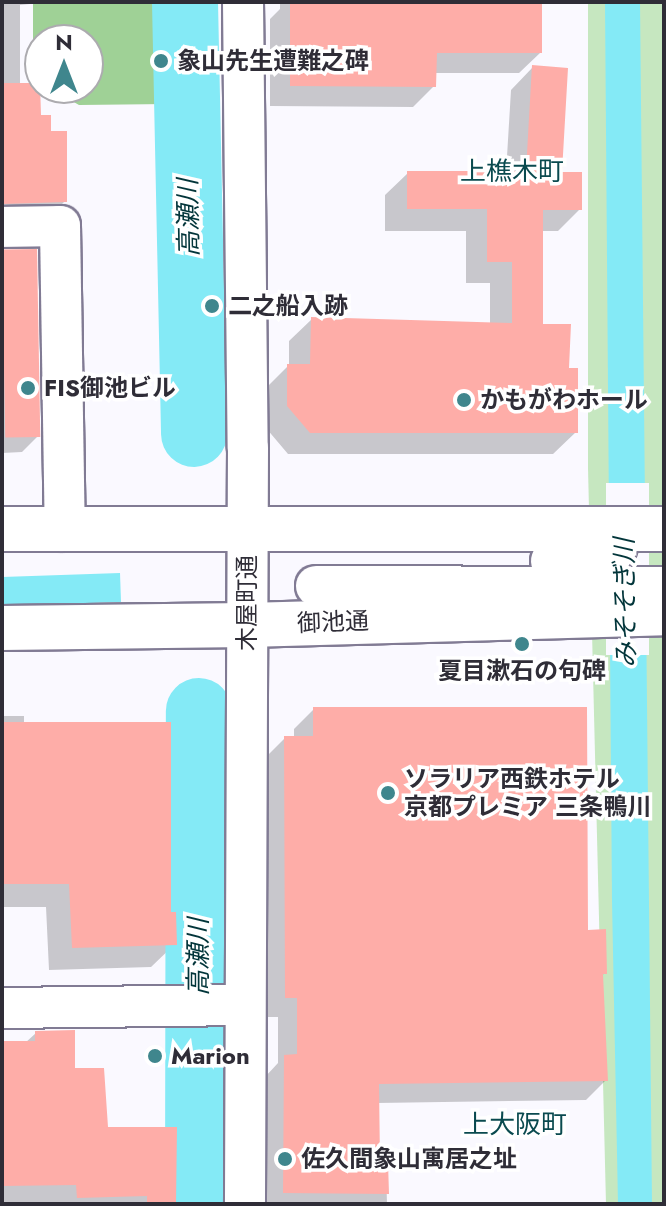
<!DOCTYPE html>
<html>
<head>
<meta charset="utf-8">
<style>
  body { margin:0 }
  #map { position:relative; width:666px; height:1206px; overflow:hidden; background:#faf9ff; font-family:Jost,"Noto Sans JP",sans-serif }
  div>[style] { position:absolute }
  .green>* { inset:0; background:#c6e7c0 }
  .forest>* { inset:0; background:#9fd196 }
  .water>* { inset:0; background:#84eaf6; transform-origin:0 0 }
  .pier>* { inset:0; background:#faf9ff; transform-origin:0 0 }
  .shadow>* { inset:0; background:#0003 }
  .river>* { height:66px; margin:-33px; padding:0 33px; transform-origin:33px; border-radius:33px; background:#84eaf6 }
  .building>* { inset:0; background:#feada8; transform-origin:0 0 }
  .roads { filter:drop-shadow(2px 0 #817b94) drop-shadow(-2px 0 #817b94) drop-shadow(0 2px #817b94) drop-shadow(0 -2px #817b94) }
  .minor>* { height:40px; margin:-20px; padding:0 20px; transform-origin:20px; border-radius:20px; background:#fff }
  .major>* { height:44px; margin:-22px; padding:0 22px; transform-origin:22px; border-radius:22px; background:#fff }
  .dots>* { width:22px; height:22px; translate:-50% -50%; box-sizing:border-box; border:4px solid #fff; border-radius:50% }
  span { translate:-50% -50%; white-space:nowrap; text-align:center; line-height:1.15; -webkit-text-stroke:7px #fff; paint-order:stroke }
  .poi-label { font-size:24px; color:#2f2d37; font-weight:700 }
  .left { translate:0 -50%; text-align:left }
  .street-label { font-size:24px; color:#2f2d37 }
  .neighbourhood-label { font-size:26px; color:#0a4a4f }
  .water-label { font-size:26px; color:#02353a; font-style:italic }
  .frame { position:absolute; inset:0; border:4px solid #2f2d37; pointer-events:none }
  .north { position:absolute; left:24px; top:24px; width:80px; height:80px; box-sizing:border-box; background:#fff; border:2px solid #acabaf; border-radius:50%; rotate:0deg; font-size:22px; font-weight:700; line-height:32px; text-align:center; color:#2f2d37 }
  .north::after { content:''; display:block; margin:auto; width:28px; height:36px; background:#3f868d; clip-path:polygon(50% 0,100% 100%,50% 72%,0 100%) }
</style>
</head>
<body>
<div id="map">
  <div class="green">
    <i style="clip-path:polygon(588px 2px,664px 2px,664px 1204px,606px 1204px,588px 468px)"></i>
  </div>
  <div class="forest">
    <i style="clip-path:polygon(33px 2px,169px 2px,168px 104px,79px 105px,56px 92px,53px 88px,88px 88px,88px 40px,40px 40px,40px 71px,33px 56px)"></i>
  </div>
  <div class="water">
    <i style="clip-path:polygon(605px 2px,640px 2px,652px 1204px,618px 1204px,612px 901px)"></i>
    <i style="left:120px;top:573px;width:29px;height:118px;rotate:88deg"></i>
  </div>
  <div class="pier">
    <i style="left:606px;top:483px;width:43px;height:172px"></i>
  </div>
  <div class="shadow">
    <i style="clip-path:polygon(2px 2px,50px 2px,20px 5px,20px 85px,49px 133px,65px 201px,47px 219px,2px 222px)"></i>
    <i style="clip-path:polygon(280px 2px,540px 2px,540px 53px,519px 73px,434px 73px,434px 86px,413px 107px,270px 106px,270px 19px,280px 9px)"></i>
    <i style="clip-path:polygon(533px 67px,560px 174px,580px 209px,558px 231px,541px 231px,541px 326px,567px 370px,576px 432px,553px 454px,288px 454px,266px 428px,266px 388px,289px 365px,289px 341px,312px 319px,490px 324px,490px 283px,466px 283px,466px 231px,385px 231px,385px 195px,408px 173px,506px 173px,511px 90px)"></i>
    <i style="clip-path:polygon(2px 252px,38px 436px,22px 452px,2px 453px)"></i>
    <i style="clip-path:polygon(314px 709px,586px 932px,605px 973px,601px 976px,606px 1080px,586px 1100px,377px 1103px,378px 1164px,386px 1164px,387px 1204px,266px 1204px,265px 1077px,278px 1063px,278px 1017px,266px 1017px,265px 758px,285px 738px,294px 738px,294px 729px)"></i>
    <i style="clip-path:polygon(2px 716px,24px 716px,24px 724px,169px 915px,175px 944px,151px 967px,49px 970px,46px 907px,2px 907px)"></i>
    <i style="clip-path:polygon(36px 1033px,73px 1070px,106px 1129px,175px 1204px,2px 1204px,2px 1043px,25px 1043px)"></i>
  </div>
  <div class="river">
    <i style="left:185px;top:2px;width:432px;rotate:88.8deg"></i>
    <i style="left:198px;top:1204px;width:493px;rotate:-89.9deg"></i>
  </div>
  <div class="building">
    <i style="clip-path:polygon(290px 2px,542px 2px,542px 53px,437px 53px,436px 87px,290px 86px)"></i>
    <i style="clip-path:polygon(532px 65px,568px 68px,562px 172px,582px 172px,582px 210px,543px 210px,543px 324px,571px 324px,569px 368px,578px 368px,578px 433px,310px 433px,287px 406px,287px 364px,310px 364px,311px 317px,512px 323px,512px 262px,487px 262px,487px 209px,407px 209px,407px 171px,526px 171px)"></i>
    <i style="clip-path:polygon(2px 83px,40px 83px,41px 115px,51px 115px,51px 131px,67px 131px,67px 202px,2px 204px)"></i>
    <i style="left:37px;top:249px;width:188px;height:35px;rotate:89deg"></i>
    <i style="clip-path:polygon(313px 707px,587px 707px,588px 930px,606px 929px,607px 974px,603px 974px,608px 1081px,379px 1084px,380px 1162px,388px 1162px,389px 1194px,283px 1193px,284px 1055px,297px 1054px,297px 998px,285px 998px,284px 736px,313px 736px)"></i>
    <i style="clip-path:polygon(2px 722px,171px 722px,171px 912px,176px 912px,177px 945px,72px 948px,69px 884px,2px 884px)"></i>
    <i style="clip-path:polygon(75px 1030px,75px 1068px,104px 1068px,108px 1127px,177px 1127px,176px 1204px,147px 1204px,147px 1196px,77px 1198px,76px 1185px,2px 1186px,2px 1041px,35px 1041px,35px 1031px)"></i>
  </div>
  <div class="roads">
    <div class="minor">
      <i style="left:243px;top:2px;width:446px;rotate:89.4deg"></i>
      <i style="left:248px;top:448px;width:756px;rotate:90.23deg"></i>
      <i style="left:2px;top:227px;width:58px;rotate:-1deg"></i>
      <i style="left:60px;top:226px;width:305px;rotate:89.1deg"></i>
      <i style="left:551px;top:561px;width:58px;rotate:-3deg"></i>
      <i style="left:609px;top:558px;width:11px;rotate:-52deg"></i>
      <i style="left:616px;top:549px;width:22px;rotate:-72deg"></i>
      <i style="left:316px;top:586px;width:348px;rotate:0.2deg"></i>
      <i style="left:2px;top:1008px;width:243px;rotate:-0.7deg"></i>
    </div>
    <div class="major">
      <i style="left:2px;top:529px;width:662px"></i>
      <i style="left:2px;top:628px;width:245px;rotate:-0.7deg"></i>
      <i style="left:247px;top:625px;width:417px;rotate:-1.6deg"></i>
    </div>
  </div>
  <div class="dots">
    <i style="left:161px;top:61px;background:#3f868d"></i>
    <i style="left:212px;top:306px;background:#3f868d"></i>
    <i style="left:28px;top:388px;background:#3f868d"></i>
    <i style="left:464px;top:400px;background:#3f868d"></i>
    <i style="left:522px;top:644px;background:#3f868d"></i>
    <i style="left:388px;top:793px;background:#3f868d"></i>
    <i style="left:155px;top:1056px;background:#3f868d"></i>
    <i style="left:285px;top:1159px;background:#3f868d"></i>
  </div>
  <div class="poi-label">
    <span class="left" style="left:177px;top:61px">象山先生遭難之碑</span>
    <span class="left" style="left:228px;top:306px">二之船入跡</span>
    <span class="left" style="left:44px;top:388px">FIS御池ビル</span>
    <span class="left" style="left:480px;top:400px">かもがわホール</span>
    <span style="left:522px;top:671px">夏目漱石の句碑</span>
    <span class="left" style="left:404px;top:793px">ソラリア西鉄ホテル<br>京都プレミア 三条鴨川</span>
    <span class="left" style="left:171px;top:1056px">Marion</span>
    <span class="left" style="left:301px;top:1159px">佐久間象山寓居之址</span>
  </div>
  <div class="street-label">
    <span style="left:247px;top:603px;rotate:-90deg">木屋町通</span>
    <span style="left:333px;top:622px;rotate:-2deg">御池通</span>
  </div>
  <div class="neighbourhood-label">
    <span style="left:512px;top:172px">上樵木町</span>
    <span style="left:515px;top:1125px">上大阪町</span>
  </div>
  <div class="water-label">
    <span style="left:189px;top:218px;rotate:-91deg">高瀬川</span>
    <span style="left:626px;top:603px;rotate:-91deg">みそそぎ川</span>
    <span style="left:199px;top:957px;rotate:-90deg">高瀬川</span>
  </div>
  <div class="frame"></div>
  <div class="north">N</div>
</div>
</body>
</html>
